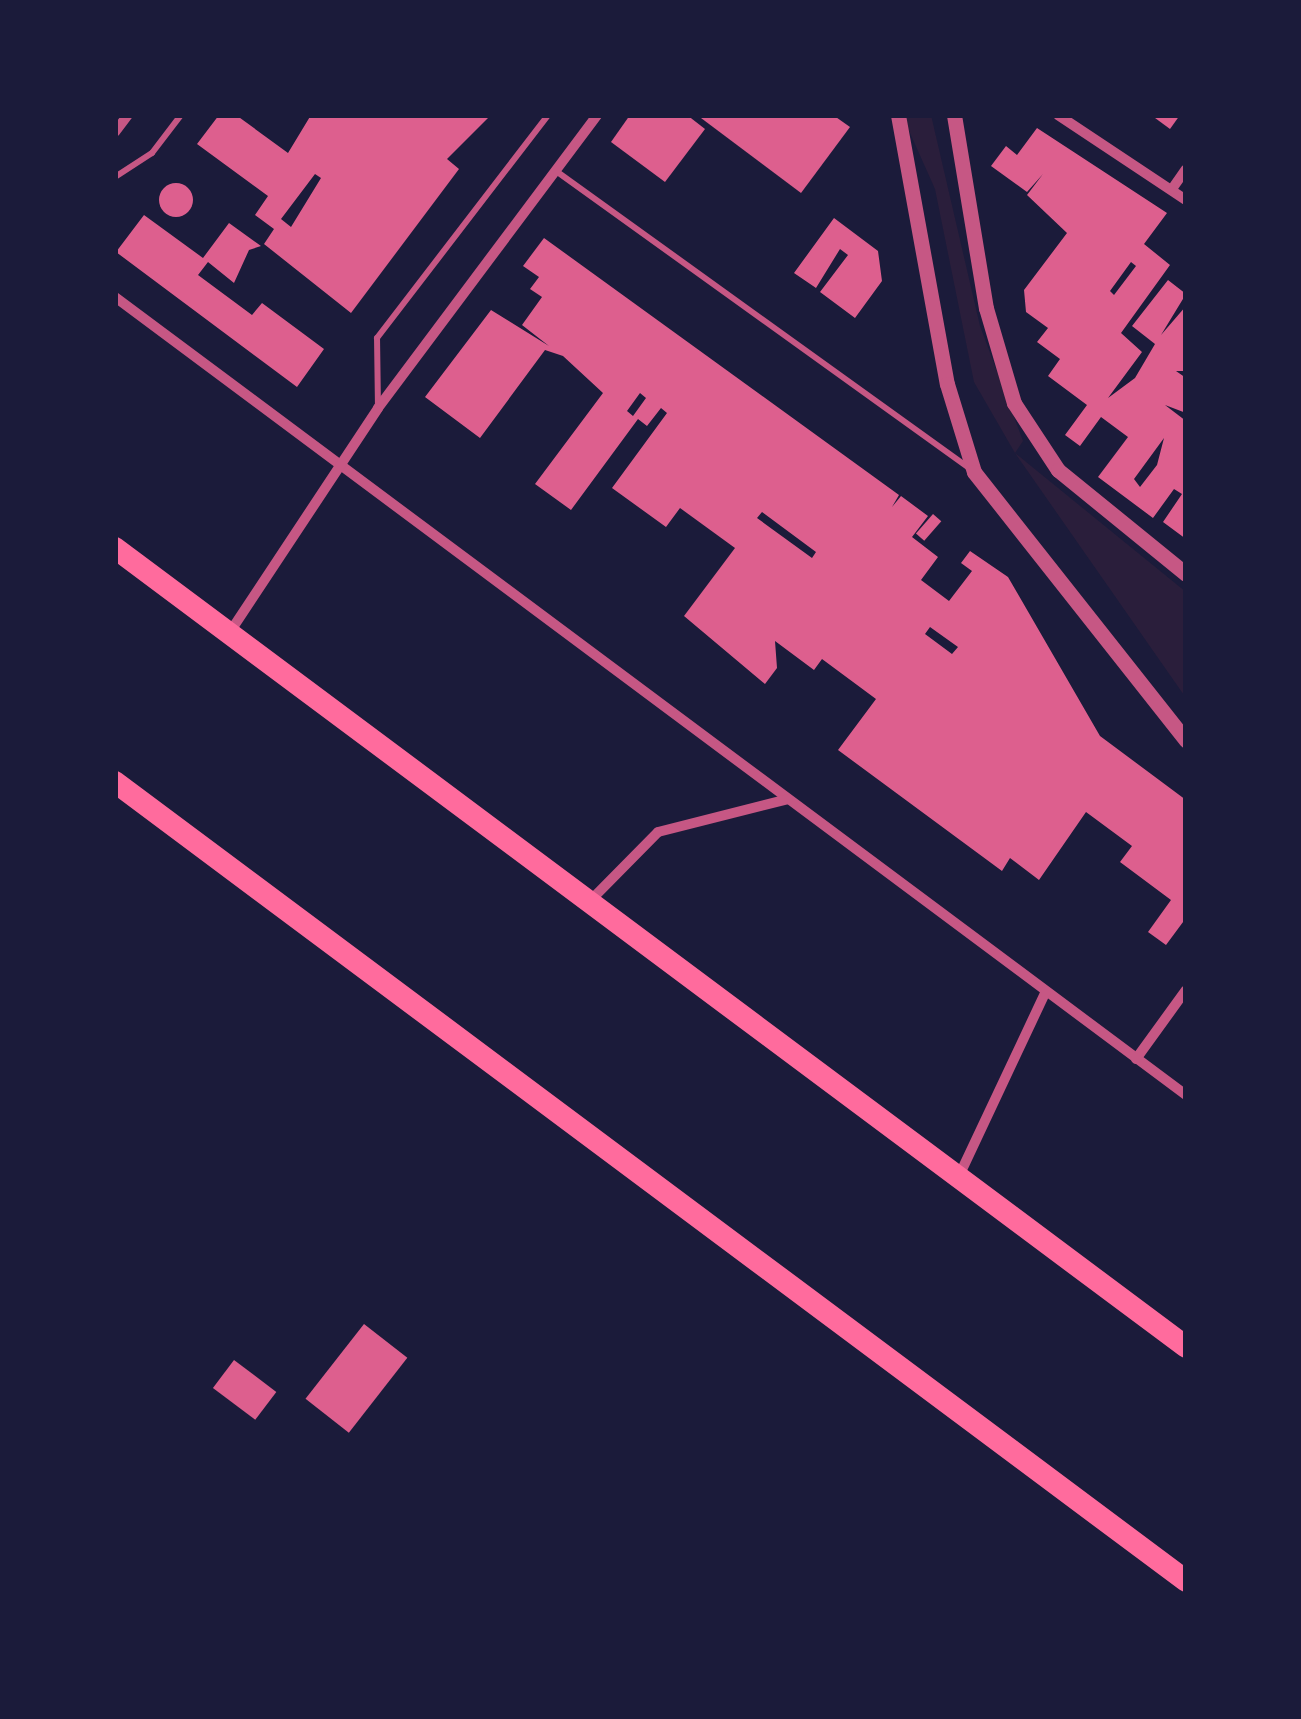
<!DOCTYPE html>
<html>
<head>
<meta charset="utf-8">
<style>
  body { margin:0 }
  #map { position:relative; width:1301px; height:1719px; overflow:hidden; background:#1b1b3a; font-family:Commissioner,sans-serif }
  div>[style] { position:absolute }
  .green>* { inset:0; background:#2a1e3b }
  .building>* { inset:0; background:#dd5f8e; transform-origin:0 0 }
  .round { border-radius:50% }
  .service>* { height:6px; margin:-3px; padding:0 3px; transform-origin:3px; border-radius:3px; background:#c65784 }
  .minor>* { height:10px; margin:-5px; padding:0 5px; transform-origin:5px; border-radius:5px; background:#c65784 }
  .tertiary>* { height:15px; margin:-7.5px; padding:0 7.5px; transform-origin:7.5px; border-radius:7.5px; background:#c65784 }
  .motorway>* { height:22px; margin:-11px; padding:0 11px; transform-origin:11px; border-radius:11px; background:#ff6b9d }
  span { translate:-50% -50%; white-space:nowrap; text-align:center; line-height:1.15; -webkit-text-stroke:8px #1b1b3a; paint-order:stroke }
  .frame { position:absolute; inset:0; border:118px solid #1b1b3a; pointer-events:none }
</style>
</head>
<body>
<div id="map">
  <div class="green">
    <i style="clip-path:polygon(902px 115px,931px 115px,980px 326px,1023px 441px,1015px 453px,1186px 592px,1186px 698px,1015px 453px,974px 382px,935px 189px)"></i>
  </div>
  <div class="building">
    <i style="clip-path:polygon(evenodd,219px 115px,236px 115px,288px 153px,311px 115px,491px 115px,447px 159px,459px 169px,351px 313px,264px 244px,274px 229px,255px 215px,268px 196px,197px 144px,219px 115px,315px 174px,321px 178px,291px 227px,281px 219px,315px 174px)"></i>
    <i style="clip-path:polygon(630px 115px,687px 115px,705px 129px,665px 182px,611px 142px)"></i>
    <i style="clip-path:polygon(697px 115px,833px 115px,850px 127px,801px 193px)"></i>
    <i style="clip-path:polygon(1151px 115px,1180px 115px,1170px 129px)"></i>
    <i style="clip-path:polygon(evenodd,1037px 128px,1167px 213px,1144px 244px,1170px 265px,1121px 333px,1142px 352px,1108px 398px,1135px 378px,1155px 344px,1132px 326px,1168px 280px,1186px 294px,1161px 335px,1186px 306px,1186px 371px,1176px 371px,1186px 378px,1186px 413px,1165px 405px,1186px 421px,1186px 539px,1163px 522px,1182px 494px,1174px 489px,1153px 518px,1098px 477px,1128px 437px,1101px 417px,1080px 446px,1065px 435px,1087px 405px,1048px 376px,1060px 359px,1037px 342px,1048px 328px,1026px 312px,1024px 290px,1067px 233px,1027px 195px,1043px 174px,1027px 192px,991px 166px,1006px 146px,1017px 155px,1037px 128px,1131px 262px,1136px 266px,1114px 295px,1110px 291px,1131px 262px,1037px 128px,1164px 438px,1157px 465px,1140px 487px,1134px 479px,1164px 438px)"></i>
    <i class="round" style="left:159px;top:183px;width:34px;height:34px"></i>
    <i style="clip-path:polygon(144px 215px,203px 258px,229px 223px,261px 246px,249px 250px,234px 283px,208px 262px,198px 275px,252px 315px,262px 303px,324px 349px,297px 387px,116px 252px)"></i>
    <i style="clip-path:polygon(834px 218px,878px 251px,882px 281px,855px 318px,820px 292px,848px 255px,840px 249px,816px 288px,794px 273px)"></i>
    <i style="clip-path:polygon(evenodd,544px 238px,899px 495px,892px 507px,901px 496px,928px 516px,912px 537px,938px 557px,921px 580px,949px 601px,972px 571px,961px 563px,970px 551px,1008px 577px,1100px 736px,1186px 800px,1186px 918px,1166px 945px,1148px 932px,1171px 900px,1120px 862px,1132px 846px,1086px 812px,1039px 880px,1010px 858px,1002px 871px,838px 750px,876px 699px,822px 659px,814px 670px,775px 641px,777px 668px,765px 684px,684px 616px,735px 548px,680px 508px,666px 527px,612px 488px,667px 413px,661px 408px,647px 426px,638px 419px,571px 510px,535px 484px,603px 393px,563px 356px,545px 350px,480px 438px,425px 397px,491px 310px,549px 346px,522px 325px,542px 297px,530px 289px,539px 277px,523px 266px,544px 238px,640px 393px,646px 398px,633px 416px,627px 411px,640px 393px,544px 238px,762px 512px,816px 552px,812px 558px,757px 518px,762px 512px,544px 238px,930px 627px,958px 647px,952px 654px,925px 634px,930px 627px)"></i>
    <i style="left:933px;top:514px;width:11px;height:26px;rotate:41deg"></i>
    <i style="left:364px;top:1324px;width:55px;height:95px;rotate:38deg"></i>
    <i style="left:234px;top:1360px;width:53px;height:35px;rotate:37deg"></i>
  </div>
  <div class="service">
    <i style="left:556px;top:171px;width:509px;rotate:35.72deg"></i>
    <i style="left:115px;top:177px;width:44px;rotate:-33deg"></i>
    <i style="left:152px;top:153px;width:48px;rotate:-52.7deg"></i>
    <i style="left:378px;top:408px;width:70px;rotate:-90.8deg"></i>
    <i style="left:377px;top:338px;width:281px;rotate:-52.5deg"></i>
  </div>
  <div class="minor">
    <i style="left:1058px;top:115px;width:154px;rotate:33.6deg"></i>
    <i style="left:115px;top:132px;width:21px;rotate:-53deg"></i>
    <i style="left:1172px;top:189px;width:24px;rotate:-55deg"></i>
    <i style="left:115px;top:297px;width:1336px;rotate:36.69deg"></i>
    <i style="left:230px;top:632px;width:268px;rotate:-56.5deg"></i>
    <i style="left:378px;top:408px;width:366px;rotate:-53.2deg"></i>
    <i style="left:589px;top:902px;width:98px;rotate:-45.4deg"></i>
    <i style="left:658px;top:832px;width:134px;rotate:-14.2deg"></i>
    <i style="left:1136px;top:1059px;width:85px;rotate:-54.1deg"></i>
    <i style="left:959px;top:1176px;width:204px;rotate:-64.8deg"></i>
  </div>
  <div class="tertiary">
    <i style="left:898px;top:115px;width:273px;rotate:79.7deg"></i>
    <i style="left:947px;top:384px;width:92px;rotate:72.9deg"></i>
    <i style="left:974px;top:472px;width:342px;rotate:51.7deg"></i>
    <i style="left:954px;top:115px;width:196px;rotate:80.6deg"></i>
    <i style="left:986px;top:308px;width:99px;rotate:73.6deg"></i>
    <i style="left:1014px;top:403px;width:80px;rotate:56.7deg"></i>
    <i style="left:1058px;top:470px;width:165px;rotate:39.1deg"></i>
  </div>
  <div class="motorway">
    <i style="left:115px;top:548px;width:1336px;rotate:36.72deg"></i>
    <i style="left:115px;top:782px;width:1336px;rotate:36.72deg"></i>
  </div>
  <div class="frame"></div>
</div>
</body>
</html>
